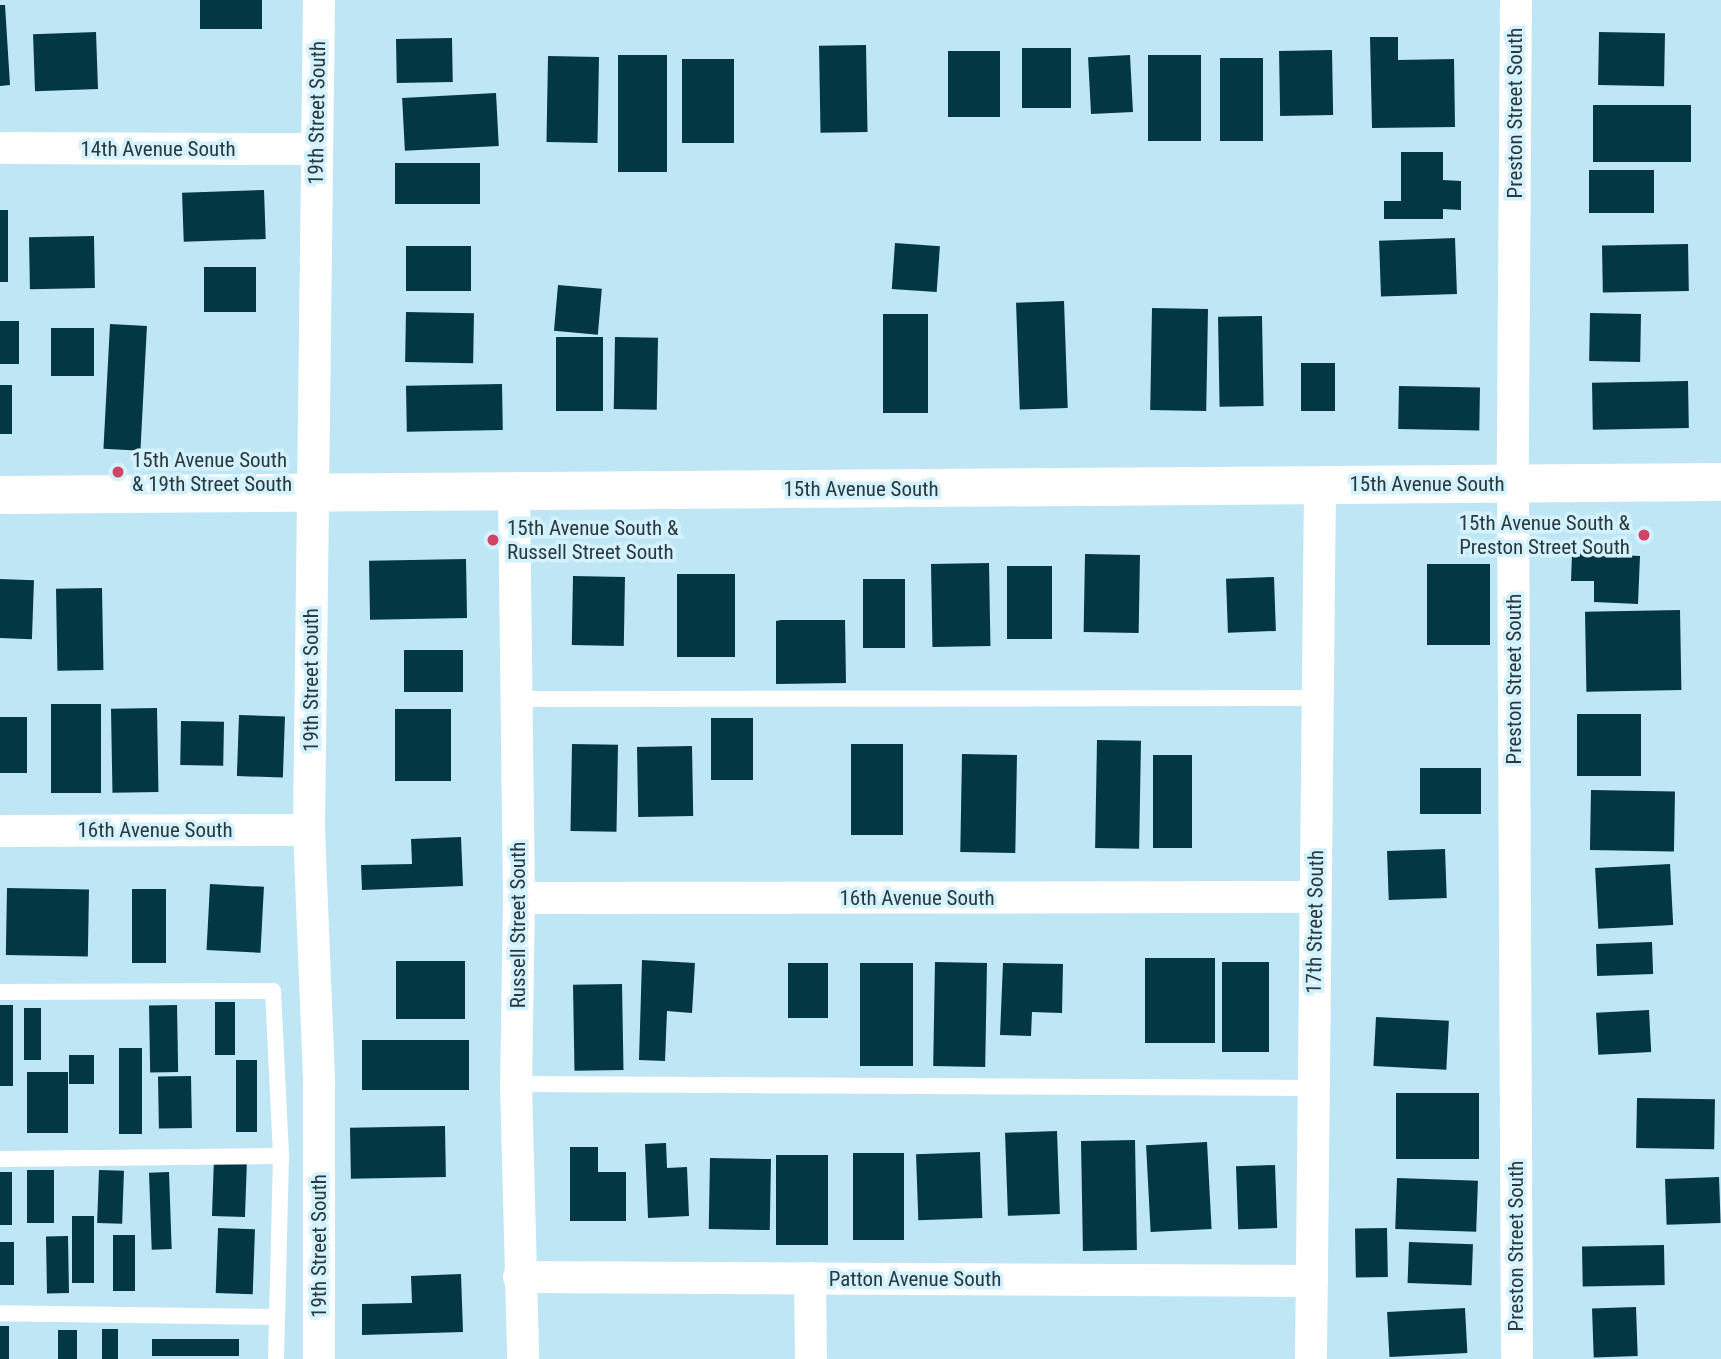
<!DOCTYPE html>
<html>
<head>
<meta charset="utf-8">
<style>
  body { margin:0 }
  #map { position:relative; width:1721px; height:1359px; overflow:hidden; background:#bfe6f4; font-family:"Roboto Condensed",sans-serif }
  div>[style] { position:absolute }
  .building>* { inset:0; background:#043744; transform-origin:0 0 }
  .service>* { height:16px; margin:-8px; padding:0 8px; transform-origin:8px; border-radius:8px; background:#fff }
  .minor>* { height:32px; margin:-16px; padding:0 16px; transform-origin:16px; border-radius:16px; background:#fff }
  .tertiary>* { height:38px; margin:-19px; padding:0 19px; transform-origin:19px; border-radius:19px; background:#fff }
  .dots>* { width:19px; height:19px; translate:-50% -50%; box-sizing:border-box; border:4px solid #d3f2fd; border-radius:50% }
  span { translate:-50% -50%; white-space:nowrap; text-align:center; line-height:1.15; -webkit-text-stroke:7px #d3f2fd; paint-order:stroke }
  .street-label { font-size:21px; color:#2a393f }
  .poi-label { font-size:21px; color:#2a393f }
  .left { translate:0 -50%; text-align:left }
  .right { translate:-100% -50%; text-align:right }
</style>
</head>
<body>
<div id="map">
  <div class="building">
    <i style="left:200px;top:0;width:62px;height:29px"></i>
    <i style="clip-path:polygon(0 5px,5px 5px,10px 85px,0 86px)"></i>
    <i style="left:96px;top:32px;width:57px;height:63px;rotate:88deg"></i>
    <i style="left:1599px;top:32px;width:66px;height:53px;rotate:1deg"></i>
    <i style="clip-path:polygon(1370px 37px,1398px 37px,1398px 60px,1454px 59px,1455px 127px,1372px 128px)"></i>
    <i style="left:452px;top:38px;width:44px;height:56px;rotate:89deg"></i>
    <i style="left:866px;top:45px;width:87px;height:47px;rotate:89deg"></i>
    <i style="left:1022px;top:48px;width:49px;height:60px"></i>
    <i style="left:1332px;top:50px;width:65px;height:53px;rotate:89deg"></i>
    <i style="left:948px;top:51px;width:52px;height:66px"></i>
    <i style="left:618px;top:55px;width:49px;height:117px"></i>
    <i style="left:1130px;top:55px;width:57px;height:42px;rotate:87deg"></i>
    <i style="left:1148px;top:55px;width:53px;height:86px"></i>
    <i style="left:548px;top:56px;width:51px;height:86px;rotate:1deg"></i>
    <i style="left:1220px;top:58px;width:43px;height:83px"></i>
    <i style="left:682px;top:59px;width:52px;height:84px"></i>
    <i style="left:496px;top:93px;width:53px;height:94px;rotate:87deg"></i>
    <i style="left:1593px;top:105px;width:98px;height:57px"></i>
    <i style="clip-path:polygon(1401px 152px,1443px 152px,1443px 180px,1461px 181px,1461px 210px,1443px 209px,1443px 219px,1384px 219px,1384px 201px,1401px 201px)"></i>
    <i style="left:395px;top:163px;width:85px;height:41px"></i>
    <i style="left:1589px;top:170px;width:65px;height:43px"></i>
    <i style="left:264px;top:190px;width:49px;height:82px;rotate:88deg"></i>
    <i style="left:0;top:210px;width:8px;height:72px"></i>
    <i style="left:94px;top:236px;width:52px;height:65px;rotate:89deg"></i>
    <i style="left:1455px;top:238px;width:56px;height:76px;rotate:88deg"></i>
    <i style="left:895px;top:243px;width:45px;height:46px;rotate:4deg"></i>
    <i style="left:1688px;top:244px;width:47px;height:86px;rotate:89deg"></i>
    <i style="left:406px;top:246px;width:65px;height:45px"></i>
    <i style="left:204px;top:267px;width:52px;height:45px"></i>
    <i style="left:558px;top:285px;width:44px;height:46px;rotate:5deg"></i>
    <i style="left:1064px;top:301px;width:107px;height:48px;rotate:88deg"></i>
    <i style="left:1152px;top:308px;width:56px;height:102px;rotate:1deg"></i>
    <i style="left:406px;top:312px;width:68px;height:50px;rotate:1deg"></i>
    <i style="left:1590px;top:313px;width:51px;height:48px;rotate:1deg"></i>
    <i style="left:883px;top:314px;width:45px;height:99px"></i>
    <i style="left:1262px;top:316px;width:90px;height:44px;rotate:89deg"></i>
    <i style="left:0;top:321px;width:19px;height:43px"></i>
    <i style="left:110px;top:324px;width:37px;height:125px;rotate:3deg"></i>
    <i style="left:51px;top:328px;width:43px;height:48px"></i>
    <i style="left:556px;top:337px;width:47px;height:74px"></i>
    <i style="left:615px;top:337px;width:43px;height:72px;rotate:1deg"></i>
    <i style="left:1301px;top:363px;width:34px;height:48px"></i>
    <i style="left:1688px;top:381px;width:47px;height:96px;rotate:89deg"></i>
    <i style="left:502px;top:384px;width:46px;height:96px;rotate:89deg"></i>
    <i style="left:0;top:385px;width:12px;height:49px"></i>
    <i style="left:1399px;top:386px;width:81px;height:43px;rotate:1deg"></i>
    <i style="clip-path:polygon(1572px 553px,1640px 556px,1638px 604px,1594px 602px,1594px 581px,1571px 581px)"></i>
    <i style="left:1085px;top:554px;width:55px;height:78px;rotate:1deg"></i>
    <i style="left:466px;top:559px;width:59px;height:97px;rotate:89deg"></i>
    <i style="left:989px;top:563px;width:83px;height:58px;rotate:89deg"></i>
    <i style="left:1427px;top:564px;width:63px;height:81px"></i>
    <i style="left:1007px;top:566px;width:45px;height:73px"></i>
    <i style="left:677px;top:574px;width:58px;height:83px"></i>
    <i style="left:573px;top:576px;width:52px;height:69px;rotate:1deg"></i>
    <i style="left:1274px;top:577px;width:54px;height:48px;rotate:88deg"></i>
    <i style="left:0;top:579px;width:34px;height:59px;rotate:2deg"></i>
    <i style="left:863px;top:579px;width:42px;height:69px"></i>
    <i style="left:102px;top:588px;width:82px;height:46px;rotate:89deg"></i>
    <i style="left:1680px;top:610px;width:80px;height:95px;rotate:89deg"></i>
    <i style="clip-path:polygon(781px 620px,845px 620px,846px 683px,776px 684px,776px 621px)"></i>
    <i style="left:404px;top:650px;width:59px;height:42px"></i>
    <i style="left:51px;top:704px;width:50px;height:89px"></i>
    <i style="left:157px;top:708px;width:84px;height:46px;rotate:89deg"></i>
    <i style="left:395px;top:709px;width:56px;height:72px"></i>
    <i style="left:1577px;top:714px;width:64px;height:62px"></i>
    <i style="left:239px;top:715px;width:46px;height:61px;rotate:2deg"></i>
    <i style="left:0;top:717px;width:27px;height:56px"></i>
    <i style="left:711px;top:718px;width:42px;height:62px"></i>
    <i style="left:181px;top:721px;width:43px;height:44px;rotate:1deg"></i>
    <i style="left:1097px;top:740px;width:44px;height:108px;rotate:1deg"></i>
    <i style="left:572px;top:744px;width:46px;height:87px;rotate:1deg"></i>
    <i style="left:851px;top:744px;width:52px;height:91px"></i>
    <i style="left:692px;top:746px;width:70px;height:55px;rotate:89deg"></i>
    <i style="left:962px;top:754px;width:55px;height:98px;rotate:1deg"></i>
    <i style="left:1153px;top:755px;width:39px;height:93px"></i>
    <i style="left:1420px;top:768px;width:61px;height:46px"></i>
    <i style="left:1591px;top:790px;width:84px;height:60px;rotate:1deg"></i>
    <i style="clip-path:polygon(461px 837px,463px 886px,362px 890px,361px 865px,412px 864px,411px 839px)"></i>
    <i style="left:1445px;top:849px;width:49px;height:58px;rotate:88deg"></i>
    <i style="left:1670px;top:864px;width:61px;height:75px;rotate:87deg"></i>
    <i style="left:210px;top:884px;width:54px;height:66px;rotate:3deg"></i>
    <i style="left:7px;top:888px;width:82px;height:67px;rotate:1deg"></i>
    <i style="left:132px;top:889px;width:34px;height:74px"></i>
    <i style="left:1652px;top:942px;width:32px;height:56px;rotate:88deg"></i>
    <i style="left:1145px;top:958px;width:70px;height:85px"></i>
    <i style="clip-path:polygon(642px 960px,695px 963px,692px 1013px,667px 1011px,665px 1061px,639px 1060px)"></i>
    <i style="left:396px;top:961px;width:69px;height:58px"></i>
    <i style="left:935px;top:962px;width:52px;height:104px;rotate:1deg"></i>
    <i style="left:1222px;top:962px;width:47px;height:90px"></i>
    <i style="left:828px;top:963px;width:55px;height:40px;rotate:90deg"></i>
    <i style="left:913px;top:963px;width:103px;height:53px;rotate:90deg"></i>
    <i style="clip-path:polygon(1003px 963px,1063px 964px,1062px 1013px,1032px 1012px,1031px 1036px,1000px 1035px)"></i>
    <i style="left:622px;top:984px;width:86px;height:49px;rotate:89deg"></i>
    <i style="left:215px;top:1002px;width:20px;height:53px"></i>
    <i style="left:0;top:1005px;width:13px;height:81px"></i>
    <i style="left:177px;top:1005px;width:67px;height:28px;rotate:89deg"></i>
    <i style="left:24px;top:1008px;width:17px;height:52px"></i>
    <i style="left:1649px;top:1010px;width:42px;height:53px;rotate:87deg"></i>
    <i style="left:1376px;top:1017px;width:73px;height:49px;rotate:3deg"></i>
    <i style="left:469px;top:1040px;width:50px;height:107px;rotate:90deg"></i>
    <i style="left:119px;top:1048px;width:23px;height:86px"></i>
    <i style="left:94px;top:1055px;width:29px;height:25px;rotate:90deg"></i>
    <i style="left:236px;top:1060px;width:21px;height:72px"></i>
    <i style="left:27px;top:1072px;width:41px;height:61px"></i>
    <i style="left:191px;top:1076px;width:52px;height:33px;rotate:89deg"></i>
    <i style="left:1479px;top:1093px;width:66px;height:83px;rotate:90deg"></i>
    <i style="left:1637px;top:1098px;width:78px;height:50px;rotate:1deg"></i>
    <i style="left:445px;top:1126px;width:51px;height:95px;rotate:89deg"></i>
    <i style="left:1057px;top:1131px;width:83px;height:52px;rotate:88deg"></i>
    <i style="left:1135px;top:1140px;width:110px;height:54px;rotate:89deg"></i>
    <i style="left:1207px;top:1142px;width:87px;height:61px;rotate:87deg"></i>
    <i style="clip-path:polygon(666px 1143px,667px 1168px,687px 1167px,689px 1216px,648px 1218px,645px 1144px)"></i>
    <i style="clip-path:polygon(570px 1147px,598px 1147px,598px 1172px,626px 1172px,626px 1221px,570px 1221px)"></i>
    <i style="left:980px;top:1152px;width:66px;height:64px;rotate:88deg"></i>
    <i style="left:853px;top:1153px;width:51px;height:87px"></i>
    <i style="left:776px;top:1155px;width:52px;height:90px"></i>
    <i style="left:214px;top:1158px;width:33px;height:58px;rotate:2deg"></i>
    <i style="left:710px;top:1158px;width:61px;height:71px;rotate:1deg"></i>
    <i style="left:1275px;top:1165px;width:63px;height:39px;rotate:88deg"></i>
    <i style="left:27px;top:1170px;width:27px;height:53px"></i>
    <i style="left:99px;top:1170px;width:25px;height:53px;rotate:2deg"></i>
    <i style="left:0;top:1172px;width:12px;height:53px"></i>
    <i style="left:169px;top:1172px;width:77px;height:20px;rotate:88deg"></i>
    <i style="left:1719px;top:1177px;width:46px;height:54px;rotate:88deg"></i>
    <i style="left:1397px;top:1178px;width:81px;height:51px;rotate:2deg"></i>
    <i style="left:72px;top:1216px;width:22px;height:67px"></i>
    <i style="left:218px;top:1228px;width:37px;height:65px;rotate:2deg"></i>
    <i style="left:1387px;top:1228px;width:49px;height:32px;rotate:89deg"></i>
    <i style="left:113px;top:1235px;width:22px;height:56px"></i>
    <i style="left:68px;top:1236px;width:57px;height:22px;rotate:89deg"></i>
    <i style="left:0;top:1242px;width:14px;height:43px"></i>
    <i style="left:1409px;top:1242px;width:64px;height:41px;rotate:2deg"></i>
    <i style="left:1664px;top:1245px;width:40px;height:82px;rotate:89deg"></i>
    <i style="clip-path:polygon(461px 1274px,463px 1332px,362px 1335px,362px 1304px,412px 1303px,411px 1276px)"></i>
    <i style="left:1636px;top:1307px;width:49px;height:44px;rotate:88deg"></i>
    <i style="left:1465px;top:1308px;width:45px;height:78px;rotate:87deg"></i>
    <i style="left:0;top:1326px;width:9px;height:33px"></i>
    <i style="left:102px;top:1329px;width:16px;height:30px"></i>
    <i style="left:58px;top:1330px;width:19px;height:29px"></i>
    <i style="left:152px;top:1339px;width:87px;height:17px"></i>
  </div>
  <div class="service">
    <i style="left:516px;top:699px;width:801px;rotate:-0.07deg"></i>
    <i style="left:0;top:992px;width:273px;rotate:-0.2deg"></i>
    <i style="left:273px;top:991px;width:165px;rotate:87.2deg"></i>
    <i style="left:281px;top:1156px;width:161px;rotate:91.4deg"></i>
    <i style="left:277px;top:1317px;width:277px;rotate:-179.2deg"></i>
    <i style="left:516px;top:1084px;width:797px;rotate:0.29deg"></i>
    <i style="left:0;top:1159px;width:281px;rotate:-0.6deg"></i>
    <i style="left:276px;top:1359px;width:42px;rotate:-88.6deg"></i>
  </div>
  <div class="minor">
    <i style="left:319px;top:0;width:830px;rotate:90.69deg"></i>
    <i style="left:309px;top:830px;width:254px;rotate:87.7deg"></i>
    <i style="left:319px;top:1084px;width:275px;rotate:90deg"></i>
    <i style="left:1516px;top:0;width:484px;rotate:90.4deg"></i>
    <i style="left:1513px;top:484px;width:875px;rotate:89.74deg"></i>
    <i style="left:0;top:148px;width:316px;rotate:0.2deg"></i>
    <i style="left:514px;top:492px;width:406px;rotate:89.3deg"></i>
    <i style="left:519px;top:898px;width:186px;rotate:90.9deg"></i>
    <i style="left:516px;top:1084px;width:275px;rotate:88.5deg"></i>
    <i style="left:0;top:831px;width:309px;rotate:-0.2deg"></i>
    <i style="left:519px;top:898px;width:796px;rotate:-0.07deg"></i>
    <i style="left:519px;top:1277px;width:793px;rotate:0.29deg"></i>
    <i style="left:810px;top:1278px;width:81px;rotate:89.3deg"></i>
    <i style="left:1311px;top:1359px;width:874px;rotate:-89.41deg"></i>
  </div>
  <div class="tertiary">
    <i style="left:0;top:495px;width:1721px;rotate:-0.43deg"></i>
  </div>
  <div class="dots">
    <i style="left:118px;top:472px;background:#d24364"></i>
    <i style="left:1644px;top:535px;background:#d24364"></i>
    <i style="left:493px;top:540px;background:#d24364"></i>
  </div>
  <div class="street-label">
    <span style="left:317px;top:113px;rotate:-89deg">19th Street South</span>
    <span style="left:1515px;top:113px;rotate:-90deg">Preston Street South</span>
    <span style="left:158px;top:149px">14th Avenue South</span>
    <span style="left:1427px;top:484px">15th Avenue South</span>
    <span style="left:861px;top:489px">15th Avenue South</span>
    <span style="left:1514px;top:679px;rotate:-90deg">Preston Street South</span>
    <span style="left:311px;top:680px;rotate:-90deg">19th Street South</span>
    <span style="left:155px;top:830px">16th Avenue South</span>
    <span style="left:917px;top:898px">16th Avenue South</span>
    <span style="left:1315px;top:922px;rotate:-89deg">17th Street South</span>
    <span style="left:518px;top:925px;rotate:-90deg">Russell Street South</span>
    <span style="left:319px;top:1246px;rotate:-90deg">19th Street South</span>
    <span style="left:1516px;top:1246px;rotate:-90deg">Preston Street South</span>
    <span style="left:915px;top:1279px">Patton Avenue South</span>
  </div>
  <div class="poi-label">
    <span class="left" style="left:132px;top:472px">15th Avenue South<br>&amp; 19th Street South</span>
    <span class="right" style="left:1630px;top:535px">15th Avenue South &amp;<br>Preston Street South</span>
    <span class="left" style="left:507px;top:540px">15th Avenue South &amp;<br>Russell Street South</span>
  </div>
</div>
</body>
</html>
